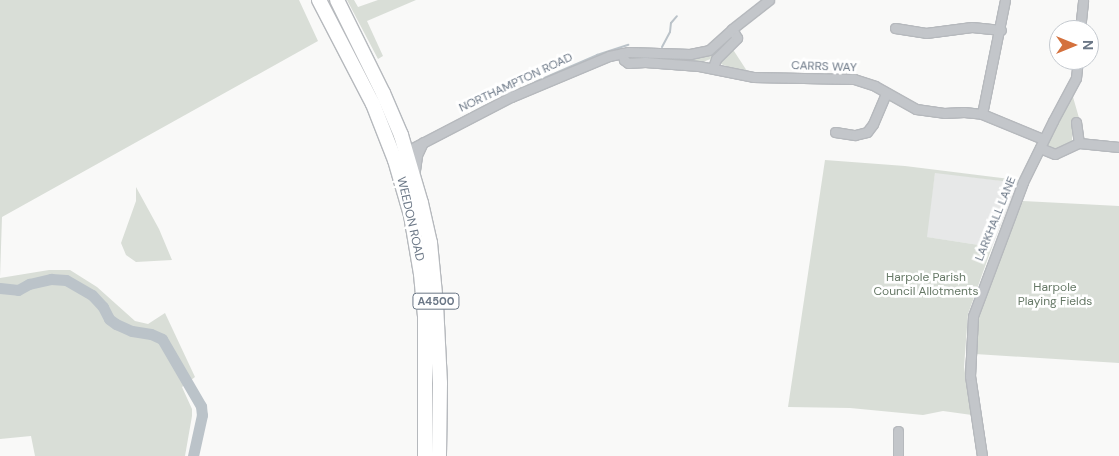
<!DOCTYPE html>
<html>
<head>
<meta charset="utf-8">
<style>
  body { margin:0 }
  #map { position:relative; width:1119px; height:456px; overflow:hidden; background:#f9f9f8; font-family:"DM Sans",sans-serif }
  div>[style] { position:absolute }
  .built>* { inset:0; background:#e7e8e8 }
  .green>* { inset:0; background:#d9ded7 }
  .stream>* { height:2px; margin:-1px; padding:0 1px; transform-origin:1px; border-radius:1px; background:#bbc3c9 }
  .river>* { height:11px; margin:-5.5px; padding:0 5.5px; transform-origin:5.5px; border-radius:5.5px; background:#bbc3c9 }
  .roads { filter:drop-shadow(1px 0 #b6b9bd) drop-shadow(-1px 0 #b6b9bd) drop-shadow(0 1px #b6b9bd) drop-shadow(0 -1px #b6b9bd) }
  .minor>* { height:9px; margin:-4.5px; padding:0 4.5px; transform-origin:4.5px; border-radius:4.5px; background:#c3c6ca }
  .highway>* { height:14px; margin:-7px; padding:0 7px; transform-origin:7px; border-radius:7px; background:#fff }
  span { translate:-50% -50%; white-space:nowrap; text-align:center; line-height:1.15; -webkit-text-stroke:5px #fff; paint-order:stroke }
  .shield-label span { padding:1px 4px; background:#fff; border:1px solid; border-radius:4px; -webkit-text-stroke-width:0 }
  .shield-label { font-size:11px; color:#6b7786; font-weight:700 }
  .street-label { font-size:12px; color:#6b7786 }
  .park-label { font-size:12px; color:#667866 }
  .north { position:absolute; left:1049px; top:20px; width:50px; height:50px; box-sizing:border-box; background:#fff; border:1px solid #c4c9cf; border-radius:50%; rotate:90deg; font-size:14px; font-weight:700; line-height:20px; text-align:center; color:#6b7786 }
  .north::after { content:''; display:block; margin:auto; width:18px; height:22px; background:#d4713d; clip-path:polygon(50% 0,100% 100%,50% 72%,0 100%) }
</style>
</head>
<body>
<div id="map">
  <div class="built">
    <i style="clip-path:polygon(935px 172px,1018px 183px,992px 247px,926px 237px)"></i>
  </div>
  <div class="green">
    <i style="clip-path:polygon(0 0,299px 0,318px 41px,2px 217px,0 278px,49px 270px,70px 270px,97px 287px,135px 321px,148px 324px,165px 313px,195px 377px,182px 387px,192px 409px,192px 416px,185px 456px,35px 456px,31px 436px,0 439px)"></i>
    <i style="clip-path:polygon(347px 0,354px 0,358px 7px,378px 0,416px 0,367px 21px,383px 56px,378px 59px)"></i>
    <i style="clip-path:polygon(731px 34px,734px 34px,713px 58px,703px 62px,628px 60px,626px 56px,701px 57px,713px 52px)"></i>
    <i style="clip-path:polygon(732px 48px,747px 71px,738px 71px,721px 64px,721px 60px)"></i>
    <i style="clip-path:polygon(1077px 85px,1073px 97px,1079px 118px,1073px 120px,1072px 141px,1056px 151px,1049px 148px,1046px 142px,1048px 137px)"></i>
    <i style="clip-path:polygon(825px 160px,905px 166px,1019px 180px,1018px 183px,935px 173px,927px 237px,992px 247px,968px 314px,964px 367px,972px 415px,943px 411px,923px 415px,850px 408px,788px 407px)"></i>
    <i style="clip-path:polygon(136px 187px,159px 229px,172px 260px,136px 262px,126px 255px,121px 243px,136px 201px)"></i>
    <i style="clip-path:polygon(1023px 201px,1119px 206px,1119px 363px,975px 354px,978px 318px,986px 291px)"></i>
  </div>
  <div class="stream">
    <i style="left:662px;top:47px;width:17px;rotate:-62deg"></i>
    <i style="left:670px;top:32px;width:9px;rotate:-84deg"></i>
    <i style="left:671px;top:23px;width:9px;rotate:-49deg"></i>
    <i style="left:535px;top:82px;width:68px;rotate:-23.5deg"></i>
    <i style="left:597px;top:55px;width:33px;rotate:-18deg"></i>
  </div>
  <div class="river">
    <i style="left:0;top:288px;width:18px;rotate:6deg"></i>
    <i style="left:18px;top:290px;width:13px;rotate:-29deg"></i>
    <i style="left:29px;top:284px;width:23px;rotate:-13deg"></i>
    <i style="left:51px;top:279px;width:15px;rotate:4deg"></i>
    <i style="left:66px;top:280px;width:30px;rotate:30deg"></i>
    <i style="left:92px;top:295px;width:16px;rotate:47deg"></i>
    <i style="left:103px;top:307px;width:13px;rotate:63deg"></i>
    <i style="left:109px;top:319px;width:9px;rotate:36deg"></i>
    <i style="left:116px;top:324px;width:17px;rotate:24deg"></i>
    <i style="left:132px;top:331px;width:19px;rotate:9deg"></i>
    <i style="left:151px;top:334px;width:12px;rotate:24deg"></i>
    <i style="left:162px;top:339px;width:78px;rotate:59.8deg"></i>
    <i style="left:201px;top:406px;width:9px;rotate:84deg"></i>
    <i style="left:202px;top:415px;width:42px;rotate:102.4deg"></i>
  </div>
  <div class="roads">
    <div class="minor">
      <i style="left:895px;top:28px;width:31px;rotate:9deg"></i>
      <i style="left:926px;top:33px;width:46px;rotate:-7.4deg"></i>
      <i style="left:972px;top:27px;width:29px;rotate:6deg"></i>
      <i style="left:1080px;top:30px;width:30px;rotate:-84deg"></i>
      <i style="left:622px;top:53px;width:7px;rotate:74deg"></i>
      <i style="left:624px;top:60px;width:5px;rotate:37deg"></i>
      <i style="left:628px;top:63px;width:17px;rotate:-3deg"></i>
      <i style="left:645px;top:62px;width:54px;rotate:4.2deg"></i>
      <i style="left:699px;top:66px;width:55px;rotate:11.5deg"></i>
      <i style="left:753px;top:77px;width:101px;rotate:1.1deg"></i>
      <i style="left:854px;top:79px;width:22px;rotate:18deg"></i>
      <i style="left:875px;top:86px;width:47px;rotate:29.3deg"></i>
      <i style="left:916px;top:109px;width:28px;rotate:8deg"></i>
      <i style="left:944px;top:113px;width:20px;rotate:-3deg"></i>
      <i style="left:964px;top:112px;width:18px;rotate:6deg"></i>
      <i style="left:982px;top:114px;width:66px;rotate:22.3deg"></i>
      <i style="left:713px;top:67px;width:9px;rotate:-69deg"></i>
      <i style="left:716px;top:59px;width:30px;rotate:-45deg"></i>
      <i style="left:737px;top:38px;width:10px;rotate:-119deg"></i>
      <i style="left:982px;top:114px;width:116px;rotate:-78.6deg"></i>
      <i style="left:1076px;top:122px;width:21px;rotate:82deg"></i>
      <i style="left:835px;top:132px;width:20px;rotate:9deg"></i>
      <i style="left:855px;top:135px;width:12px;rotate:-14deg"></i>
      <i style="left:867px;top:132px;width:10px;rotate:-53deg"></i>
      <i style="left:873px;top:124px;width:34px;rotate:-67deg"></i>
      <i style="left:1040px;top:148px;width:16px;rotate:22deg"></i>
      <i style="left:1055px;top:154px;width:26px;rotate:-25deg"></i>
      <i style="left:1079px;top:143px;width:40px;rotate:5.7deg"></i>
      <i style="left:403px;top:153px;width:122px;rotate:-27.4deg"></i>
      <i style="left:511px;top:97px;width:106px;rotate:-22.7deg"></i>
      <i style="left:609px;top:56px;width:19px;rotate:-12deg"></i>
      <i style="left:628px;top:52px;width:62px;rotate:1.8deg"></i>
      <i style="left:690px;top:54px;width:19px;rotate:-12deg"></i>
      <i style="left:709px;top:50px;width:31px;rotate:-42deg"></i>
      <i style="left:732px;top:29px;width:47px;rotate:-38.1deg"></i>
      <i style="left:415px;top:170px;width:15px;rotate:-82deg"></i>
      <i style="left:417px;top:155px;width:14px;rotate:-65deg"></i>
      <i style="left:898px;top:456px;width:25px;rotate:-90deg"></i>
      <i style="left:982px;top:456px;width:81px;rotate:-98.5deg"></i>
      <i style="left:970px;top:376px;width:60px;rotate:-87.1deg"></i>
      <i style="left:973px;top:316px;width:143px;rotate:-69.5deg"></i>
      <i style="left:1023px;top:182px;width:68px;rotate:-63.8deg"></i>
      <i style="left:1053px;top:121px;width:49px;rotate:-61.9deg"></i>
      <i style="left:1076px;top:78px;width:18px;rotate:-84deg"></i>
    </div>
    <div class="highway">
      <i style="left:319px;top:0;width:117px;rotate:62.6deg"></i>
      <i style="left:373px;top:104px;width:60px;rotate:68.6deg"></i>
      <i style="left:395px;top:160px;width:57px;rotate:73.8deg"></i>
      <i style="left:411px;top:215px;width:60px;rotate:80.4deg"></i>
      <i style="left:421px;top:274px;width:42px;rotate:84.6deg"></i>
      <i style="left:425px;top:316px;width:140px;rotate:90deg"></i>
      <i style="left:337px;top:0;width:104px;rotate:63.7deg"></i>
      <i style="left:383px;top:93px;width:46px;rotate:66.8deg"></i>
      <i style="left:401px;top:135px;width:71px;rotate:73.6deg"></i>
      <i style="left:421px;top:203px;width:41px;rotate:77.3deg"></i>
      <i style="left:430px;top:243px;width:61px;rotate:84.4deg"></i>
      <i style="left:436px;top:304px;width:79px;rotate:87.1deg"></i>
      <i style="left:440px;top:383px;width:73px;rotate:90.8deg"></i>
    </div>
  </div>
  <div class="shield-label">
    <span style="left:436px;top:301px">A4500</span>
  </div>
  <div class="street-label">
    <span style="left:824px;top:67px;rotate:2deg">CARRS WAY</span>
    <span style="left:516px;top:83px;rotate:-25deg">NORTHAMPTON ROAD</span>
    <span style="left:410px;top:219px;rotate:77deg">WEEDON ROAD</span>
    <span style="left:996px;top:219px;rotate:-68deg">LARKHALL LANE</span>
  </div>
  <div class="park-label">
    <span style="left:926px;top:285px">Harpole Parish<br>Council Allotments</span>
    <span style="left:1055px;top:295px">Harpole<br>Playing Fields</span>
  </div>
  <div class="north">N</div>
</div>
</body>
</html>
